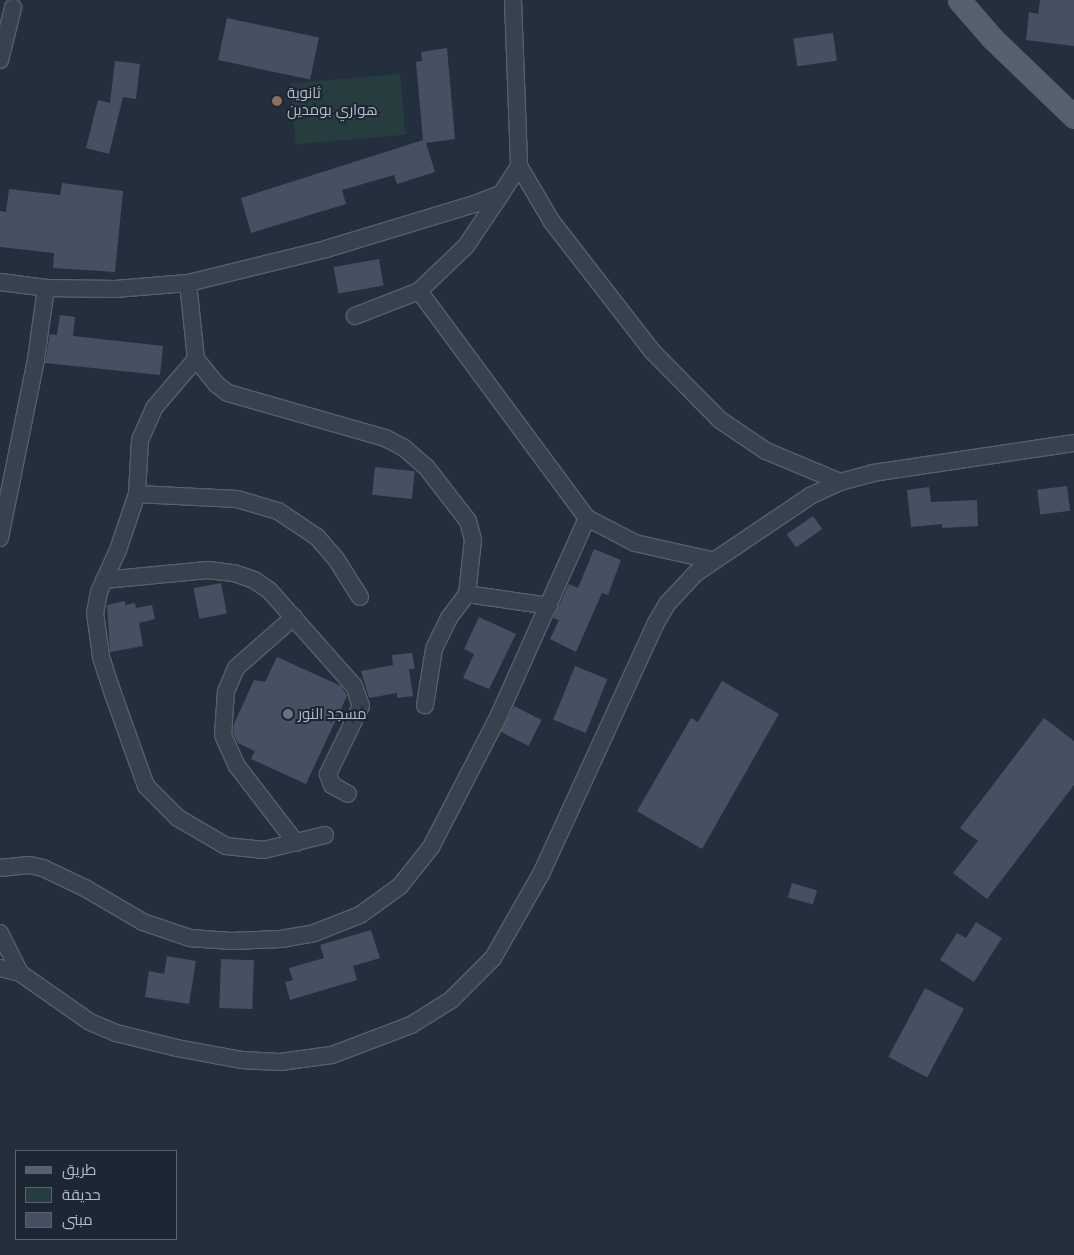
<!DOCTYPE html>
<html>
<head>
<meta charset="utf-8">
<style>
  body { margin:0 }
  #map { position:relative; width:1074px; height:1255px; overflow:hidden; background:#242f3e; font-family:Mulish,Cairo,sans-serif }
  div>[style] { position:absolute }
  .green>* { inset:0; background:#263c3f; transform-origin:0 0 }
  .building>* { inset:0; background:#455162; transform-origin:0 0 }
  .roads { filter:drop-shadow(1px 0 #565f6c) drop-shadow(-1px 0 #565f6c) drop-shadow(0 1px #565f6c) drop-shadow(0 -1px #565f6c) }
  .minor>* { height:16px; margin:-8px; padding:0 8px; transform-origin:8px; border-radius:8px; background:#38414e }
  .major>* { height:21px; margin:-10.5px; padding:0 10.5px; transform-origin:10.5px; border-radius:10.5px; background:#56606e }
  .dots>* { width:14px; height:14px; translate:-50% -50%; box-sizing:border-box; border:2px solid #1d2633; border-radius:50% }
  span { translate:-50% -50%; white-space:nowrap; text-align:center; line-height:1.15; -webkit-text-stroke:4px #1d2633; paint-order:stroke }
  .poi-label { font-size:15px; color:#b4bcc9 }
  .left { translate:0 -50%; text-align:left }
  .legend { position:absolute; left:15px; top:1150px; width:162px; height:90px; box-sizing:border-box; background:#1d2633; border:1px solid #59626f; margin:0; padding:6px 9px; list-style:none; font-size:15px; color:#b4bcc9 }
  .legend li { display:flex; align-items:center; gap:10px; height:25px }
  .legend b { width:25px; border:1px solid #59626f }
</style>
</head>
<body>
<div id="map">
  <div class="green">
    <i style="left:400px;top:74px;width:61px;height:110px;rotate:85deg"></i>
  </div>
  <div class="building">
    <i style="clip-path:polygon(1040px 0,1074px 0,1074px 46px,1026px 40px,1029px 12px,1038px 14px)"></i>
    <i style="left:227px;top:18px;width:94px;height:43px;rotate:12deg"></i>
    <i style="left:833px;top:33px;width:28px;height:40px;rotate:82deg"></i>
    <i style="clip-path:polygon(447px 48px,455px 139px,426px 143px,435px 172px,397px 184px,394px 175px,342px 190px,346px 204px,251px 233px,241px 198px,423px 140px,416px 62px,422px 61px,421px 52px)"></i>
    <i style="clip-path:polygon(115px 61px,140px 64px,136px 99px,123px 97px,109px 154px,86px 148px,98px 100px,110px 103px)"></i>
    <i style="clip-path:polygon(62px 183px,123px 191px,115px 272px,53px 268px,54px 253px,0 247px,0 211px,6px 212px,9px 189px,60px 195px)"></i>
    <i style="left:379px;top:259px;width:27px;height:46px;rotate:80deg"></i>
    <i style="clip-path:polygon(60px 315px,75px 317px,73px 336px,163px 346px,160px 375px,45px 363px,50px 334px,57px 335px)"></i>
    <i style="left:375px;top:467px;width:40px;height:28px;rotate:6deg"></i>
    <i style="left:1067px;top:486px;width:25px;height:30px;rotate:83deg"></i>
    <i style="clip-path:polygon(929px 487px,931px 502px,977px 500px,978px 526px,942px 528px,942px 524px,911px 527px,907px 490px)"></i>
    <i style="left:813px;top:516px;width:16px;height:32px;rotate:55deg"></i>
    <i style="clip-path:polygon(594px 549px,621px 560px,608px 595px,602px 593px,576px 652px,550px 639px,559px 620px,553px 618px,569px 584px,578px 588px)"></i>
    <i style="left:221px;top:583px;width:31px;height:28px;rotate:79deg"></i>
    <i style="clip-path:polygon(125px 601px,125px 605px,135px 603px,136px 608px,152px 605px,155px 619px,139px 623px,143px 646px,110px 652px,107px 605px)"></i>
    <i style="clip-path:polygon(479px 617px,516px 634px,489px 689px,463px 678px,474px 654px,464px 649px)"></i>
    <i style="clip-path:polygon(412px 653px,415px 669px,409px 669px,413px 696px,397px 698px,397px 693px,369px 698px,361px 671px,393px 665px,392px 655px)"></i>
    <i style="clip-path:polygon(277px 657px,341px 686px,347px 696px,306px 784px,251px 759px,255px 751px,238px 743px,233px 733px,234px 724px,254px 680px,265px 682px)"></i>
    <i style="left:575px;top:666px;width:35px;height:58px;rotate:22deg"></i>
    <i style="clip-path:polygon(722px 681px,779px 714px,702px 849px,637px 811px,691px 718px,698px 722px)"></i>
    <i style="left:514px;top:706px;width:31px;height:29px;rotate:27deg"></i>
    <i style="clip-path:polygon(1044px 718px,1074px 741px,1074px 785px,987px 899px,953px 873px,978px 841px,960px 828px)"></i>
    <i style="left:792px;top:883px;width:26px;height:15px;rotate:16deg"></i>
    <i style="clip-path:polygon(976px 922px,1002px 938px,974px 982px,940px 960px,957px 933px,966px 938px)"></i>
    <i style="clip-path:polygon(371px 930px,380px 958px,353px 966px,357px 980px,290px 1000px,285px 982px,293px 980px,289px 968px,324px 958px,320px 945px)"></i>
    <i style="clip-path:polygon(167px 956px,196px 961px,189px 1004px,145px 997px,149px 971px,164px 974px)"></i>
    <i style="left:221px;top:959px;width:33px;height:49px;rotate:2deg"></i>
    <i style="left:925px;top:988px;width:44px;height:78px;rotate:28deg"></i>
  </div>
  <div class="roads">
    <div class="minor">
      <i style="left:513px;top:0;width:166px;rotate:87.9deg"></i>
      <i style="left:519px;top:166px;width:65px;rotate:59.5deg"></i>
      <i style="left:552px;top:222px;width:163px;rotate:52.2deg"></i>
      <i style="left:652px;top:351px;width:97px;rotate:45.4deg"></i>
      <i style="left:720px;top:420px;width:55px;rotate:34deg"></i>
      <i style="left:766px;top:451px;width:80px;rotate:22.7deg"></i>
      <i style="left:0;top:60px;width:54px;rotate:-76deg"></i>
      <i style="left:501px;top:194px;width:63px;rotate:123.9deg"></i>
      <i style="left:466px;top:246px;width:65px;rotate:136.2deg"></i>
      <i style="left:419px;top:291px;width:282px;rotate:53.5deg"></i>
      <i style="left:587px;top:518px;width:54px;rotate:27.5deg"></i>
      <i style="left:635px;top:543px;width:78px;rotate:12.6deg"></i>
      <i style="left:0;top:282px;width:46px;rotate:7.4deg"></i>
      <i style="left:46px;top:288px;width:69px;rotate:0.8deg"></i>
      <i style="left:115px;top:289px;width:73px;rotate:-4.7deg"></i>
      <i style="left:355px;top:316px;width:69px;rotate:-21.3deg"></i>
      <i style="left:196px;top:359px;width:32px;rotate:51deg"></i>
      <i style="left:216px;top:384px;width:15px;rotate:37deg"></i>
      <i style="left:228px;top:393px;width:163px;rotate:16deg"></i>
      <i style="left:385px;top:438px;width:20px;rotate:27deg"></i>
      <i style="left:403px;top:447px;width:32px;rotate:41deg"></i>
      <i style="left:427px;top:468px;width:67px;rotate:52.3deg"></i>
      <i style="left:468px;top:521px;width:20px;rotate:75deg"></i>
      <i style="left:473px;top:540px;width:54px;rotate:96.3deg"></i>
      <i style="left:467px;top:594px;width:30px;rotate:127deg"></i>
      <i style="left:449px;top:618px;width:34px;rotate:116deg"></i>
      <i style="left:434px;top:649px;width:57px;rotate:99.1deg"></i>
      <i style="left:137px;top:494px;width:100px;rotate:2.9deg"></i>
      <i style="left:237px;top:499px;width:43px;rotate:16.3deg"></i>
      <i style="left:278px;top:511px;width:47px;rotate:33.7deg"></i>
      <i style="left:317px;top:537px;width:29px;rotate:49deg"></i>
      <i style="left:336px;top:559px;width:45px;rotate:57.7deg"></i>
      <i style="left:0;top:538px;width:183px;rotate:-78.6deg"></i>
      <i style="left:36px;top:359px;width:72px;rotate:-82deg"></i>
      <i style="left:104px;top:580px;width:104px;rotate:-5.5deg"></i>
      <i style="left:208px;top:570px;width:26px;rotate:7deg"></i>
      <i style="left:234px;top:573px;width:21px;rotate:19deg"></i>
      <i style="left:254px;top:580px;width:18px;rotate:34deg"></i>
      <i style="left:269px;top:590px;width:128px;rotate:48.5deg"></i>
      <i style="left:354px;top:686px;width:21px;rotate:71deg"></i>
      <i style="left:361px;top:706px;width:76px;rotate:115.9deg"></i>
      <i style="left:328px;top:774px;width:12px;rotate:70deg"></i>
      <i style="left:332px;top:785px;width:18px;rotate:29deg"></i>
      <i style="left:467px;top:594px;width:83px;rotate:8.3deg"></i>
      <i style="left:294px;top:617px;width:77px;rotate:138.7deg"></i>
      <i style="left:236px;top:668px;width:25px;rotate:113deg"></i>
      <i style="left:226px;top:691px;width:44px;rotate:93.9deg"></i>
      <i style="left:223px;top:735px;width:34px;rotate:66deg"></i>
      <i style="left:237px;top:766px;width:97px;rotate:52.5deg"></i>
      <i style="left:325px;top:835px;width:63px;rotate:166.2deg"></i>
      <i style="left:264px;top:850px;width:38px;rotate:-174deg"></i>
      <i style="left:226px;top:846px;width:56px;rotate:-149.7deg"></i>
      <i style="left:178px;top:818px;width:45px;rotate:-135deg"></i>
      <i style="left:146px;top:786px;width:98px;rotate:-109.7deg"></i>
      <i style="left:113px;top:694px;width:40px;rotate:-108deg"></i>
      <i style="left:101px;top:656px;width:43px;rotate:-97.9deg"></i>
      <i style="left:95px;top:613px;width:21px;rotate:-79deg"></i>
      <i style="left:99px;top:592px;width:46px;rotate:-65.7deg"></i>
      <i style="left:118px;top:550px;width:59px;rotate:-71.3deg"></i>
      <i style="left:137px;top:494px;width:54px;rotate:-86.8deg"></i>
      <i style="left:140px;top:440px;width:35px;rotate:-66deg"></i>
      <i style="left:154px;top:408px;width:65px;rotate:-49.4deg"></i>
      <i style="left:196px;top:359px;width:76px;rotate:-96deg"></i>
      <i style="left:188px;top:283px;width:142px;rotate:-13.8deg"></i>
      <i style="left:326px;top:249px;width:158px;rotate:-16.9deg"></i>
      <i style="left:477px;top:203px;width:26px;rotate:-21deg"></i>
      <i style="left:501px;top:194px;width:33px;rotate:-57deg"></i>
      <i style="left:0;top:868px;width:29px;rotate:-6deg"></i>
      <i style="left:29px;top:865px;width:14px;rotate:12deg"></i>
      <i style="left:43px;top:868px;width:47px;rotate:25.5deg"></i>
      <i style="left:85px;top:888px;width:67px;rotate:30.4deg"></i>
      <i style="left:143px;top:922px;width:50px;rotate:18.8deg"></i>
      <i style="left:190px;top:938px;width:41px;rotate:4.2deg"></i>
      <i style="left:231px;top:941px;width:50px;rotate:-2.3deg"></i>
      <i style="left:281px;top:939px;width:34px;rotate:-10deg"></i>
      <i style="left:314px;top:933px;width:49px;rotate:-21.4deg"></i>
      <i style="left:360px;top:915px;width:49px;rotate:-35.9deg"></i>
      <i style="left:400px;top:886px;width:50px;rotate:-51.5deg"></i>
      <i style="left:431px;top:847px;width:148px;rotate:-62.7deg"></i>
      <i style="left:499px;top:715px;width:216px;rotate:-65.9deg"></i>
      <i style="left:0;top:933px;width:45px;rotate:63.4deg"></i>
      <i style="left:0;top:968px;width:21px;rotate:14deg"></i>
      <i style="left:20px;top:973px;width:85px;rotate:35deg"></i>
      <i style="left:90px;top:1022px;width:28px;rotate:23deg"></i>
      <i style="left:116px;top:1033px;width:63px;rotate:13.8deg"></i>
      <i style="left:177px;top:1048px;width:65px;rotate:10.6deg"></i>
      <i style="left:241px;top:1060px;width:39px;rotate:3deg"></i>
      <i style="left:280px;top:1062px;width:52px;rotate:-7.7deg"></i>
      <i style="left:332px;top:1055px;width:85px;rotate:-20.8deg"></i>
      <i style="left:411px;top:1025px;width:47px;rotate:-32deg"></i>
      <i style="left:451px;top:1000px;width:59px;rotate:-45deg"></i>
      <i style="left:493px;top:958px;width:97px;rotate:-60.3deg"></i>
      <i style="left:541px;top:874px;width:276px;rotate:-65.4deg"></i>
      <i style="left:656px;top:623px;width:22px;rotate:-60deg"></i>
      <i style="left:667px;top:604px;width:42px;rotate:-46.9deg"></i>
      <i style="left:696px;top:573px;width:138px;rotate:-34deg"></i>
      <i style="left:810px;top:496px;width:33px;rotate:-25deg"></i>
      <i style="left:840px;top:482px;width:34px;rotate:-15deg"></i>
      <i style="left:873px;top:473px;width:203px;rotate:-8.5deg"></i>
    </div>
    <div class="major">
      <i style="left:959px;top:0;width:50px;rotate:49deg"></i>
      <i style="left:992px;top:38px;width:114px;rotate:43.9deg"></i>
    </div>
  </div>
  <div class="dots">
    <i style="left:277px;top:101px;background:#8d6e63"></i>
    <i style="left:288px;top:714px;background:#6b7280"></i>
  </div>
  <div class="poi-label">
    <span class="left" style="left:287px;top:101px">ثانوية<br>هواري بومدين</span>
    <span class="left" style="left:298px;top:714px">مسجد النور</span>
  </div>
  <ul class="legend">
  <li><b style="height:6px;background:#56606e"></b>طريق</li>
  <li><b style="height:14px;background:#263c3f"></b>حديقة</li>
  <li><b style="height:14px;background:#455162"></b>مبنى</li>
  </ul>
</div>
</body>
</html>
